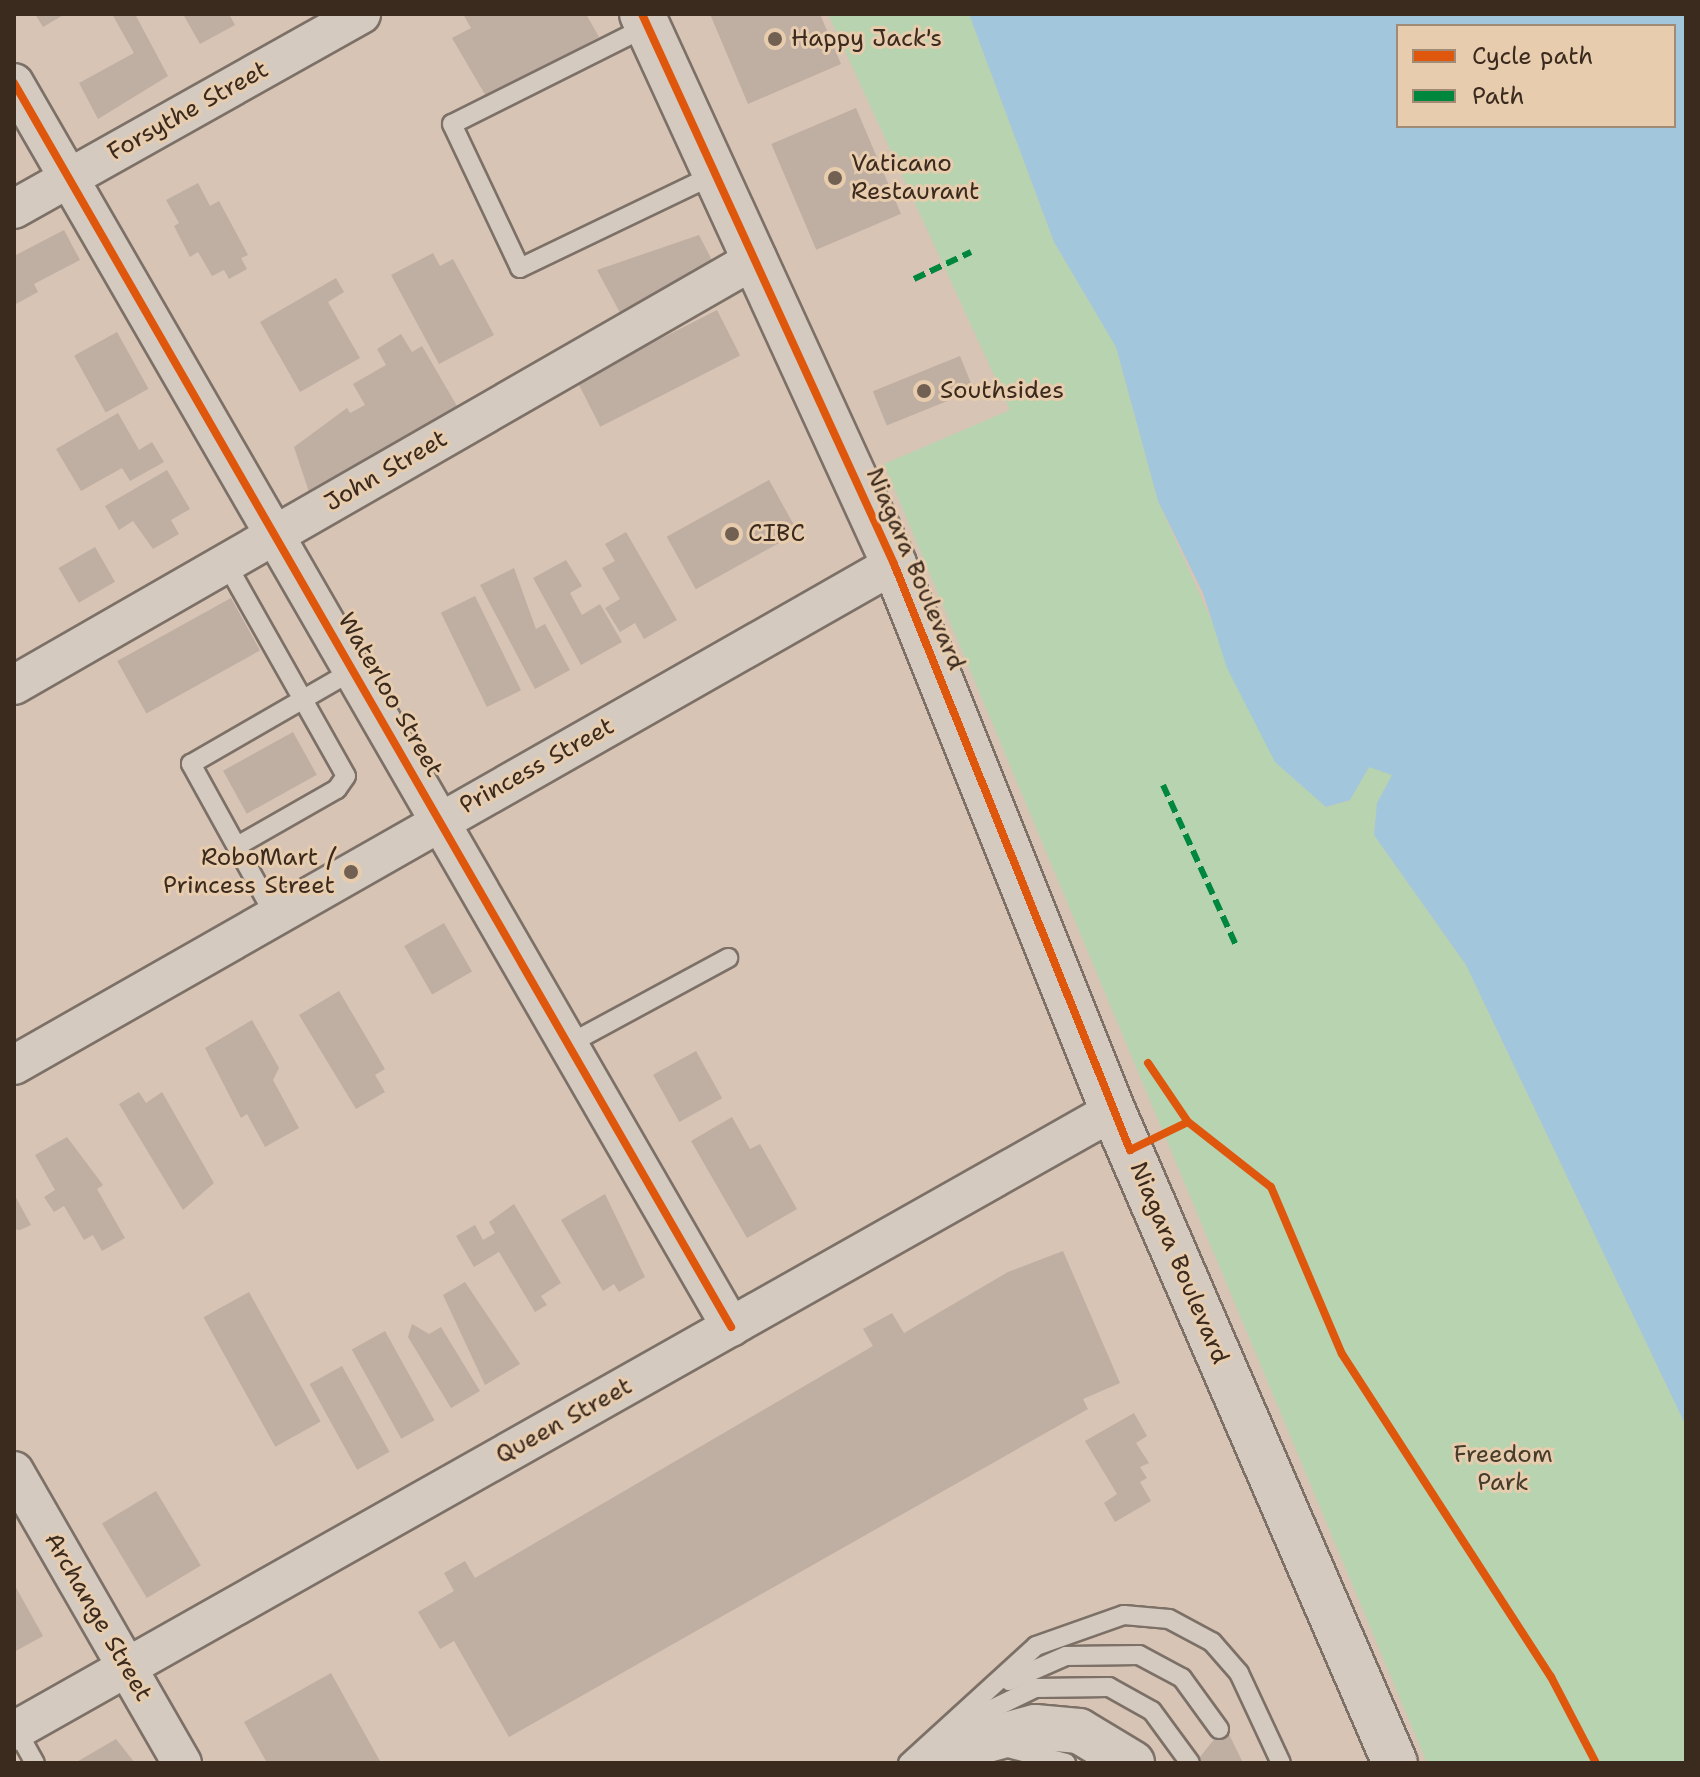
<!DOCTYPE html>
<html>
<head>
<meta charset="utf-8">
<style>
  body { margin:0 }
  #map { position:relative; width:1700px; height:1777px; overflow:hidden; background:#d7c4b5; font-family:"Shantell Sans",sans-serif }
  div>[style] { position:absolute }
  .green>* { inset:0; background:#b8d3af }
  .water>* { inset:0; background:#a2c6dc }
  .building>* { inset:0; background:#bfaea2; transform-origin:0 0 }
  .roads { filter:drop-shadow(2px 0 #7c7067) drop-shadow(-2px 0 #7c7067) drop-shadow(0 2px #7c7067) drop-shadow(0 -2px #7c7067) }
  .lane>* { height:18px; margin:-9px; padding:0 9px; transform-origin:9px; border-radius:9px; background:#d4cabf }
  .street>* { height:38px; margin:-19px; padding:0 19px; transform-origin:19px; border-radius:19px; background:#d4cabf }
  .secondary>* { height:44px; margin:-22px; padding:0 22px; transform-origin:22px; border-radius:22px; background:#d4cabf }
  .highway>* { height:44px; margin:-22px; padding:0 22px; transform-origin:22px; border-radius:22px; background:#d4cabf }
  .quiet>* { height:6px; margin-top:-3px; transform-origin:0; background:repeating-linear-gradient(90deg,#00873e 0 12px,transparent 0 18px) }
  .cycleway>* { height:8px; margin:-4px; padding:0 4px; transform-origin:4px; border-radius:4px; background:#df570d }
  .dots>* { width:22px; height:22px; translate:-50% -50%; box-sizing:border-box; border:4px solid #e7ccae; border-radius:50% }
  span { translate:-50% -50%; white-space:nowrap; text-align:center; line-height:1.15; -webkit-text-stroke:6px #e7ccae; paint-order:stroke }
  .poi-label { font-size:24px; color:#3b2a1e }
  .left { translate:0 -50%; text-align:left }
  .right { translate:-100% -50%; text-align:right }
  .street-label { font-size:24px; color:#3b2a1e }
  .park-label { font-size:24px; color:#453c2c }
  .frame { position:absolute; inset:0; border:16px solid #3b2a1e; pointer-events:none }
  .legend { position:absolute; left:1396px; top:24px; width:280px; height:104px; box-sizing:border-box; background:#e7ccae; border:2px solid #a28b74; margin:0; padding:10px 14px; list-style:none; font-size:24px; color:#3b2a1e }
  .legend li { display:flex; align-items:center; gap:16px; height:40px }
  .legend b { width:40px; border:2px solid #a28b74 }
</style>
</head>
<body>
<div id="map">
  <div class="green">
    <i style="clip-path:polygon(828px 14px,969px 14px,1054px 242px,1116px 347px,1158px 501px,1275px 762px,1327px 807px,1350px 800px,1369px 766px,1392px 775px,1377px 803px,1374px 835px,1466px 965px,1686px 1426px,1686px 1763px,1427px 1763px,884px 464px,1010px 410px)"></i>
  </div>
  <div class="water">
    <i style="clip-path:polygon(evenodd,969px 14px,1686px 14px,1686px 1426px,1466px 965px,1374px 835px,1377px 803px,1392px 775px,1369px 767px,1350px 800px,1326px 807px,1275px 762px,1227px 668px,1203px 593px,1158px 501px,1116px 347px,1054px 242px,969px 14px,1398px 26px,1674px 26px,1674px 126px,1398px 126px,1398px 26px)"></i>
  </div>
  <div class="building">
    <i style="clip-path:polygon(35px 14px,65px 14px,43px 27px)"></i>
    <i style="clip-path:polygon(112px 14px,135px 14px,168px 76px,98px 119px,79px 83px,134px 53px)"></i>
    <i style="clip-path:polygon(183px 14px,229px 14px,235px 25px,200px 44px)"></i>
    <i style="clip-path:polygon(463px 14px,586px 14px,599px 37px,487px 98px,452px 38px,471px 28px)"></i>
    <i style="clip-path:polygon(710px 14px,820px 14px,841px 64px,748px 104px)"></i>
    <i style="left:856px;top:108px;width:115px;height:92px;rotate:67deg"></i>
    <i style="clip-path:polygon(198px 183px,210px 206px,219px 201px,248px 255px,241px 258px,247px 269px,229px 279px,224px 270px,212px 276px,198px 252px,190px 257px,174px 226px,179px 223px,166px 200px)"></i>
    <i style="clip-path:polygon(64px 230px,80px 260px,34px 284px,38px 292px,14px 305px,14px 256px)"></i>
    <i style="clip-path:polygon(699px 235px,717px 270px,624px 320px,597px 270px)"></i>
    <i style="clip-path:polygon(433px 253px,440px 266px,453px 259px,494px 335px,439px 364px,391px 275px)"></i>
    <i style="clip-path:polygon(336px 278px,344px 292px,328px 302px,360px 358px,300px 392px,260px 322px)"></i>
    <i style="left:717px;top:310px;width:51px;height:157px;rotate:63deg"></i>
    <i style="left:117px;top:332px;width:65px;height:49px;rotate:61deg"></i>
    <i style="clip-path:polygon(401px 334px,412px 352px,422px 346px,464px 418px,326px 501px,318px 487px,309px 492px,294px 447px,347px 408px,350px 413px,365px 405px,353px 384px,386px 365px,377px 349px)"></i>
    <i style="left:960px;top:356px;width:37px;height:94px;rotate:68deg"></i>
    <i style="clip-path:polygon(118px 413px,139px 450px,152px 442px,164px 462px,130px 481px,122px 468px,81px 491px,56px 449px)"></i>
    <i style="clip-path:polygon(167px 470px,190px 509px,171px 520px,179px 534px,153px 549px,133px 521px,119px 530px,105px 506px)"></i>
    <i style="left:769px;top:480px;width:60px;height:117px;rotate:61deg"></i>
    <i style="clip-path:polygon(626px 532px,677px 620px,644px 639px,635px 623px,620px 632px,605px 608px,620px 599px,602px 568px,615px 561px,605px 544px)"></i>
    <i style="left:95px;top:547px;width:40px;height:42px;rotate:60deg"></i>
    <i style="clip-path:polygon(566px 560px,582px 586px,570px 593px,582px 615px,600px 604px,622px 642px,581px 665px,533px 578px)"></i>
    <i style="clip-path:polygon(514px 568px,536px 629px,545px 624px,570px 670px,535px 689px,480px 585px)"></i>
    <i style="left:475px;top:596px;width:105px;height:38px;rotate:64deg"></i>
    <i style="left:231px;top:598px;width:60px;height:130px;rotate:61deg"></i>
    <i style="left:293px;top:732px;width:49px;height:80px;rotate:61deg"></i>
    <i style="left:444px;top:923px;width:56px;height:46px;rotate:60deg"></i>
    <i style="clip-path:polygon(339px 991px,385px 1069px,375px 1075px,385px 1092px,356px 1109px,299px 1015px)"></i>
    <i style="clip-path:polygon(252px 1020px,279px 1068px,273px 1080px,299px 1128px,265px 1147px,247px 1114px,241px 1118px,205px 1048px)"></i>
    <i style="left:696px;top:1051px;width:54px;height:49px;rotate:61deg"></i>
    <i style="clip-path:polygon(139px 1092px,146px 1103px,162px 1092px,214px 1183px,183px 1210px,119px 1104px)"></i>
    <i style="clip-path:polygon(732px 1117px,750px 1149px,760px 1144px,797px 1209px,747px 1238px,691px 1141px)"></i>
    <i style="clip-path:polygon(67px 1137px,103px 1185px,97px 1189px,125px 1238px,102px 1251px,93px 1235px,84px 1240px,64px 1206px,54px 1212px,44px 1197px,55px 1190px,35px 1155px)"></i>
    <i style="clip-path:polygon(14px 1194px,31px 1225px,20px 1230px,14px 1229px)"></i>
    <i style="clip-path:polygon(605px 1194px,645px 1277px,619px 1292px,614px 1284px,603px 1291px,561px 1220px)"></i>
    <i style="clip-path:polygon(514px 1204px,561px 1283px,541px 1296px,547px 1305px,535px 1312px,499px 1252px,474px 1267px,456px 1236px,475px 1225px,483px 1240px,495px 1233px,489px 1222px)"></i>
    <i style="clip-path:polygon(1063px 1251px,1120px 1383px,1083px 1399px,1088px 1409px,509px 1737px,454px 1641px,440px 1649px,418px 1612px,454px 1591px,444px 1573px,465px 1561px,475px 1578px,873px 1346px,863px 1329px,892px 1313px,904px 1333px,1008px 1272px)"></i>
    <i style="clip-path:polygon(465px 1282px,520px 1364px,485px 1385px,443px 1295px)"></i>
    <i style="left:249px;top:1292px;width:148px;height:52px;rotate:61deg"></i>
    <i style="clip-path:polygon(412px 1324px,429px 1334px,441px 1327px,480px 1391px,451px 1408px,408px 1337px)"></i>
    <i style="left:385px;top:1331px;width:102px;height:38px;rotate:61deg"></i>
    <i style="left:342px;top:1366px;width:98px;height:37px;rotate:61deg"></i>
    <i style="clip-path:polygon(1134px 1413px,1147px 1436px,1136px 1443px,1149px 1463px,1140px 1467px,1147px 1478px,1140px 1482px,1151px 1501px,1115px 1522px,1104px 1503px,1117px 1494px,1085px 1441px)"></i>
    <i style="left:156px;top:1491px;width:87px;height:63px;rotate:59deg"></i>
    <i style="clip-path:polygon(14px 1584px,43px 1636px,14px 1652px)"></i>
    <i style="clip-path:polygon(331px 1673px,381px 1763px,267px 1763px,244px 1722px)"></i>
    <i style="clip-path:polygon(1225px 1726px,1243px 1763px,1195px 1763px)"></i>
    <i style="clip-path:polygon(116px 1739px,135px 1763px,75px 1763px)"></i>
  </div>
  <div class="roads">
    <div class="lane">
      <i style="left:648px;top:26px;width:219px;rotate:153.4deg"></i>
      <i style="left:452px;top:124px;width:159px;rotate:64.7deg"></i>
      <i style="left:520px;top:268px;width:219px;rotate:-25.7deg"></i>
      <i style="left:226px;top:563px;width:244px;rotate:60.6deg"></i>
      <i style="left:346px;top:776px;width:16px;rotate:125deg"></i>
      <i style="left:337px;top:789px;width:115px;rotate:150.3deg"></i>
      <i style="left:275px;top:916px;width:174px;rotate:-118.9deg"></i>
      <i style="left:191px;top:764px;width:186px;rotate:-30deg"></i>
      <i style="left:569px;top:1044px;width:181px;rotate:-28.4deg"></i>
      <i style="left:1009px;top:1681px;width:62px;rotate:-23.7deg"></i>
      <i style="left:1066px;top:1656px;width:73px;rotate:-0.8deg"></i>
      <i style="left:1139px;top:1655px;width:49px;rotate:28.1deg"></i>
      <i style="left:1182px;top:1678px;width:63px;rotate:54deg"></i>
      <i style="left:963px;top:1723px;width:80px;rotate:-25.9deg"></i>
      <i style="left:1035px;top:1688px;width:74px;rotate:-0.8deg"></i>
      <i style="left:1109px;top:1687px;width:49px;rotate:29.2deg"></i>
      <i style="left:1152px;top:1711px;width:64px;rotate:53.8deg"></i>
      <i style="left:16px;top:1729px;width:39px;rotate:61deg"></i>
      <i style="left:1008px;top:1748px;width:60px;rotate:14.5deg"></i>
      <i style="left:908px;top:1763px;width:173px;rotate:-42.4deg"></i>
      <i style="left:1036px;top:1646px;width:93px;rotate:-19.4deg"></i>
      <i style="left:1124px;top:1615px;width:45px;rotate:5.1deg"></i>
      <i style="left:1169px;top:1619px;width:49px;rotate:28.1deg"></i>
      <i style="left:1212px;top:1642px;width:41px;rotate:48.9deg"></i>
      <i style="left:1239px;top:1673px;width:99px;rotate:65deg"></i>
    </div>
    <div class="street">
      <i style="left:14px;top:83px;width:1436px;rotate:60.04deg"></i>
      <i style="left:14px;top:209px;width:398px;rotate:-29.3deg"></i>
      <i style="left:14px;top:685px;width:857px;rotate:-29.89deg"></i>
      <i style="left:14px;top:1065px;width:1013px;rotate:-29.65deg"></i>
      <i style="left:14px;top:1471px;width:337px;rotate:60.1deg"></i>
      <i style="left:14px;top:1731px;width:1262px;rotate:-29.43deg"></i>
    </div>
    <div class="secondary">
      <i style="left:642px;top:14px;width:605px;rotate:65.38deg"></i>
      <i style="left:894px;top:564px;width:589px;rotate:68.18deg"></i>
      <i style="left:1113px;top:1111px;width:710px;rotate:66.61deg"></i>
    </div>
    <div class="highway">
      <i style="left:940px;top:1763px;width:41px;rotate:-29.1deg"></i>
      <i style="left:976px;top:1743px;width:61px;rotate:-15.2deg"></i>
      <i style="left:1035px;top:1727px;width:44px;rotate:5.2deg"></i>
      <i style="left:1079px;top:1731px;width:62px;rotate:31.1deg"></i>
    </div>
  </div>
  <div class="quiet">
    <i style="left:914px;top:279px;width:63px;rotate:-25.3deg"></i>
    <i style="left:1163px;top:785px;width:176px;rotate:65.5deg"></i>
  </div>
  <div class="cycleway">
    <i style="left:642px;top:14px;width:605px;rotate:65.38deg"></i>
    <i style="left:894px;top:564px;width:632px;rotate:68.06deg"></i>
    <i style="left:1130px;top:1150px;width:64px;rotate:-25.8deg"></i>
    <i style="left:14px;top:83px;width:1436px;rotate:60.04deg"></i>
    <i style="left:1148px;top:1063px;width:71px;rotate:55.9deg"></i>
    <i style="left:1188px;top:1122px;width:105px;rotate:38.1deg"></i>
    <i style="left:1271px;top:1187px;width:181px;rotate:67deg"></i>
    <i style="left:1342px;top:1354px;width:385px;rotate:57.1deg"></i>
    <i style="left:1551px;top:1677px;width:97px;rotate:62.4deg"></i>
  </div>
  <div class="dots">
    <i style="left:775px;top:39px;background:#726053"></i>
    <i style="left:835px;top:178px;background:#726053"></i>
    <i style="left:924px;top:391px;background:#726053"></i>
    <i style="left:732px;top:534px;background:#726053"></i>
    <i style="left:351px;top:872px;background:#726053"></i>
  </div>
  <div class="poi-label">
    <span class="left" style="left:791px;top:39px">Happy Jack's</span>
    <span class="left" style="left:851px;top:178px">Vaticano<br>Restaurant</span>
    <span class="left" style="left:940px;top:391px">Southsides</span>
    <span class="left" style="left:748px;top:534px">CIBC</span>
    <span class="right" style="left:335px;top:872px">RoboMart /<br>Princess Street</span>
  </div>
  <div class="street-label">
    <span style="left:188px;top:111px;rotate:-29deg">Forsythe Street</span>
    <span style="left:386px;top:471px;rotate:-30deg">John Street</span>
    <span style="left:915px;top:569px;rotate:67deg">Niagara Boulevard</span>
    <span style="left:390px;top:695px;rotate:60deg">Waterloo Street</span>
    <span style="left:537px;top:766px;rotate:-29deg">Princess Street</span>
    <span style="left:1179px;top:1263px;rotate:67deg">Niagara Boulevard</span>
    <span style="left:564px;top:1421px;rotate:-29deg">Queen Street</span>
    <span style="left:98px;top:1617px;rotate:60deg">Archange Street</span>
  </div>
  <div class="park-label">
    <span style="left:1503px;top:1469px">Freedom<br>Park</span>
  </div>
  <div class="frame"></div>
  <ul class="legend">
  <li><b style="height:10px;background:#df570d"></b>Cycle path</li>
  <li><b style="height:10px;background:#00873e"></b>Path</li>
  </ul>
</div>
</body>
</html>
